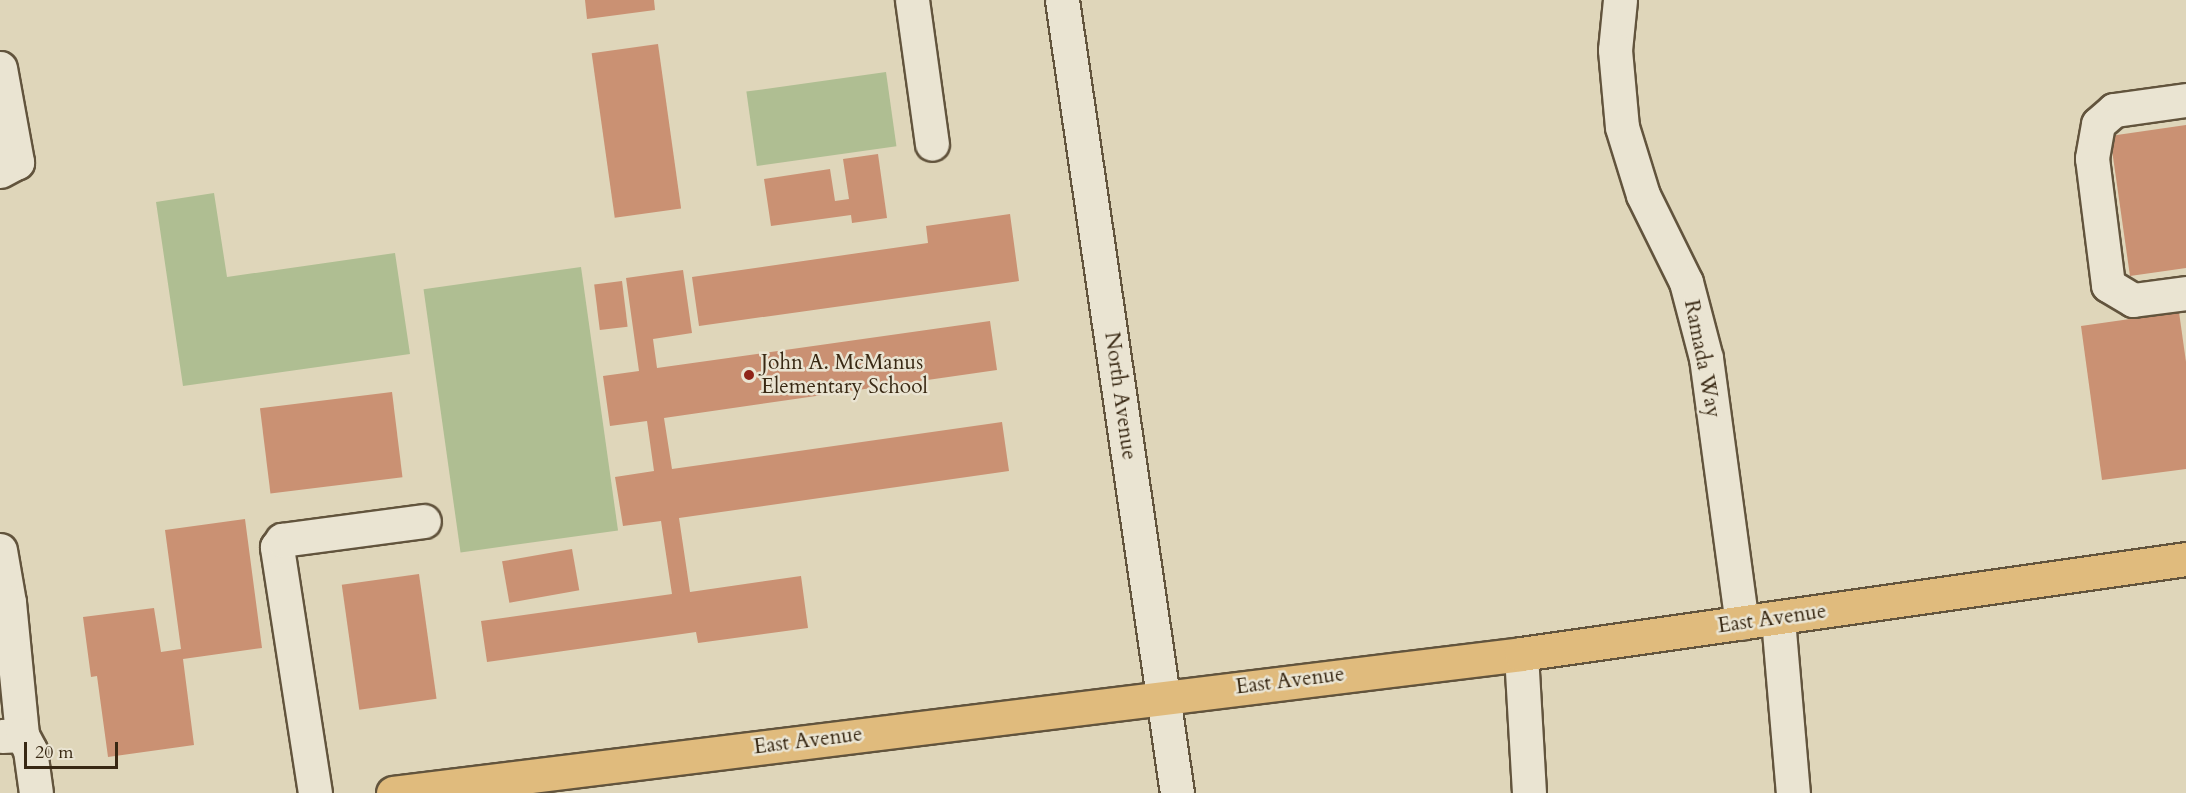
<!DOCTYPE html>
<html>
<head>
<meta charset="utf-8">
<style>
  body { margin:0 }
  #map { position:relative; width:2186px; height:793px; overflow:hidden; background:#dfd6ba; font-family:Cardo,serif }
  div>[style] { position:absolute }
  .green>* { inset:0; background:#afbe92; transform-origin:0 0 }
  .building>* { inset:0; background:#ca9173; transform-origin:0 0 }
  .roads { filter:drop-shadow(2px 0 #62543d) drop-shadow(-2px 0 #62543d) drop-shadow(0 2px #62543d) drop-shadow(0 -2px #62543d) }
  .minor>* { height:33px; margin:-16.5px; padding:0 16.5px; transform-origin:16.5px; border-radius:16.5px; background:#eae4d2 }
  .major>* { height:33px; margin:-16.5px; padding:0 16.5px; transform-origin:16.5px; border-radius:16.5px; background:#e0bb7d }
  .dots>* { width:16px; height:16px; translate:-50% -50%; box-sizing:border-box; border:3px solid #eae4d2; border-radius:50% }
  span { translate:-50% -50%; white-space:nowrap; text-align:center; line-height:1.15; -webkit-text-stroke:5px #eae4d2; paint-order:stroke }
  .street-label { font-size:21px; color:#382813 }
  .poi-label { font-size:21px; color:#382813 }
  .left { translate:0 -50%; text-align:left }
  .scale { position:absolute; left:24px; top:742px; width:94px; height:27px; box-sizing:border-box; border:3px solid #382813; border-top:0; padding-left:8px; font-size:18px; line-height:21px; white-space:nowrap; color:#382813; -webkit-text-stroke:4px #eae4d2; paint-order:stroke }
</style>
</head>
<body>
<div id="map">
  <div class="green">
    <i style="left:886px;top:72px;width:75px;height:141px;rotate:82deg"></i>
    <i style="clip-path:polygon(214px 193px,227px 277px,395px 253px,410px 354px,183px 386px,156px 202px)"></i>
    <i style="left:581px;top:267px;width:266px;height:159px;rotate:82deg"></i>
  </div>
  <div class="building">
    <i style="clip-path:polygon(585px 0,654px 0,655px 10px,587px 19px)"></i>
    <i style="left:658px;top:44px;width:166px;height:67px;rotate:82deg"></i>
    <i style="clip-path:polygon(2186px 125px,2186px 268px,2130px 276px,2110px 136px)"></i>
    <i style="clip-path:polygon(878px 154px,887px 218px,852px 223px,851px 215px,771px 226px,764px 179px,830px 169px,835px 201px,849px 199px,843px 159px)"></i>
    <i style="clip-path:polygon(1010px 214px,1019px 281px,699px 326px,692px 277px,928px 243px,926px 226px)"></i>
    <i style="clip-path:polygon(683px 270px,692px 333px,653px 339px,657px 368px,990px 321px,997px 370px,664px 418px,672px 469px,1002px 422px,1009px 471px,679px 518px,690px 592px,801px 576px,808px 628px,698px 643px,696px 632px,487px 662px,481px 621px,672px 594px,661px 521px,623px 526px,615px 477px,654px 471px,647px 421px,610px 426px,603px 376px,639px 371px,626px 278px)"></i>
    <i style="left:622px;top:281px;width:46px;height:28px;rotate:83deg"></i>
    <i style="clip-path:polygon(2179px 312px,2186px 362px,2186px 469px,2102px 480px,2081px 326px)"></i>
    <i style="left:392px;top:392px;width:86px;height:133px;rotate:83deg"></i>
    <i style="clip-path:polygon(245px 519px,262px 648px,183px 659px,194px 745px,108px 757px,97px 676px,91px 677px,83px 617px,154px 608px,161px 652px,181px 649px,165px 530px)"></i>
    <i style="left:572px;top:549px;width:42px;height:71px;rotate:80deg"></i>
    <i style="left:419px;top:574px;width:126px;height:78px;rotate:82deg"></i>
  </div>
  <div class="roads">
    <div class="minor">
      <i style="left:912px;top:0;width:145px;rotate:82.1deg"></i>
      <i style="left:1062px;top:0;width:801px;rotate:81.75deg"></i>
      <i style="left:1620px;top:0;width:50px;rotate:95.7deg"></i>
      <i style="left:1615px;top:50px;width:77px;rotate:84.8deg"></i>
      <i style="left:1622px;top:127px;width:71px;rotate:72.8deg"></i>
      <i style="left:1643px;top:195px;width:97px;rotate:63.7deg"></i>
      <i style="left:1686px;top:282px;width:79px;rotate:75.3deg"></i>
      <i style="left:1706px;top:358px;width:267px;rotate:82.3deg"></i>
      <i style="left:0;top:68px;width:96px;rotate:79.7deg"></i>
      <i style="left:17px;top:162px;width:19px;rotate:152deg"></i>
      <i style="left:2186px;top:100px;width:73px;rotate:172.1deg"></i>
      <i style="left:2114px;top:110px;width:21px;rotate:139deg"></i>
      <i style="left:2098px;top:124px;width:35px;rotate:100deg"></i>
      <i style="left:2092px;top:158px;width:128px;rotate:82.8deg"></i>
      <i style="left:2108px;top:285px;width:29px;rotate:31deg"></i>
      <i style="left:2133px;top:300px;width:53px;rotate:-7.5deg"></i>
      <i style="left:0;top:550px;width:53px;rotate:80.2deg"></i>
      <i style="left:9px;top:602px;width:134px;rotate:84.4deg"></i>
      <i style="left:1778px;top:619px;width:175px;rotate:85.1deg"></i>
      <i style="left:1521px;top:654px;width:139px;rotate:86.7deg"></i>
      <i style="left:2px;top:736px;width:20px;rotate:-3deg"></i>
      <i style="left:22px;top:735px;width:17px;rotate:62deg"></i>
      <i style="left:30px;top:750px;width:43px;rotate:82.1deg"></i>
      <i style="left:315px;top:793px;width:249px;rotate:-98.8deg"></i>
      <i style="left:277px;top:547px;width:9px;rotate:-54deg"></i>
      <i style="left:282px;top:540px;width:143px;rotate:-7.6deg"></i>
    </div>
    <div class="major">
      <i style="left:393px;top:793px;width:1137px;rotate:-7.02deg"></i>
      <i style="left:1521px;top:654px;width:672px;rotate:-8.13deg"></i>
    </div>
  </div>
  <div class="dots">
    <i style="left:749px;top:375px;background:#8f2418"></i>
  </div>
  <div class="street-label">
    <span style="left:1702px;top:359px;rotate:79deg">Ramada Way</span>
    <span style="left:1120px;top:396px;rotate:82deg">North Avenue</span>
    <span style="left:1772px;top:619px;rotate:-8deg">East Avenue</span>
    <span style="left:1290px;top:681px;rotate:-7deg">East Avenue</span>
    <span style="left:808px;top:741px;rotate:-7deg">East Avenue</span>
  </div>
  <div class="poi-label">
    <span class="left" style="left:761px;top:375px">John A. McManus<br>Elementary School</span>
  </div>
  <div class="scale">20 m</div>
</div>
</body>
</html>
